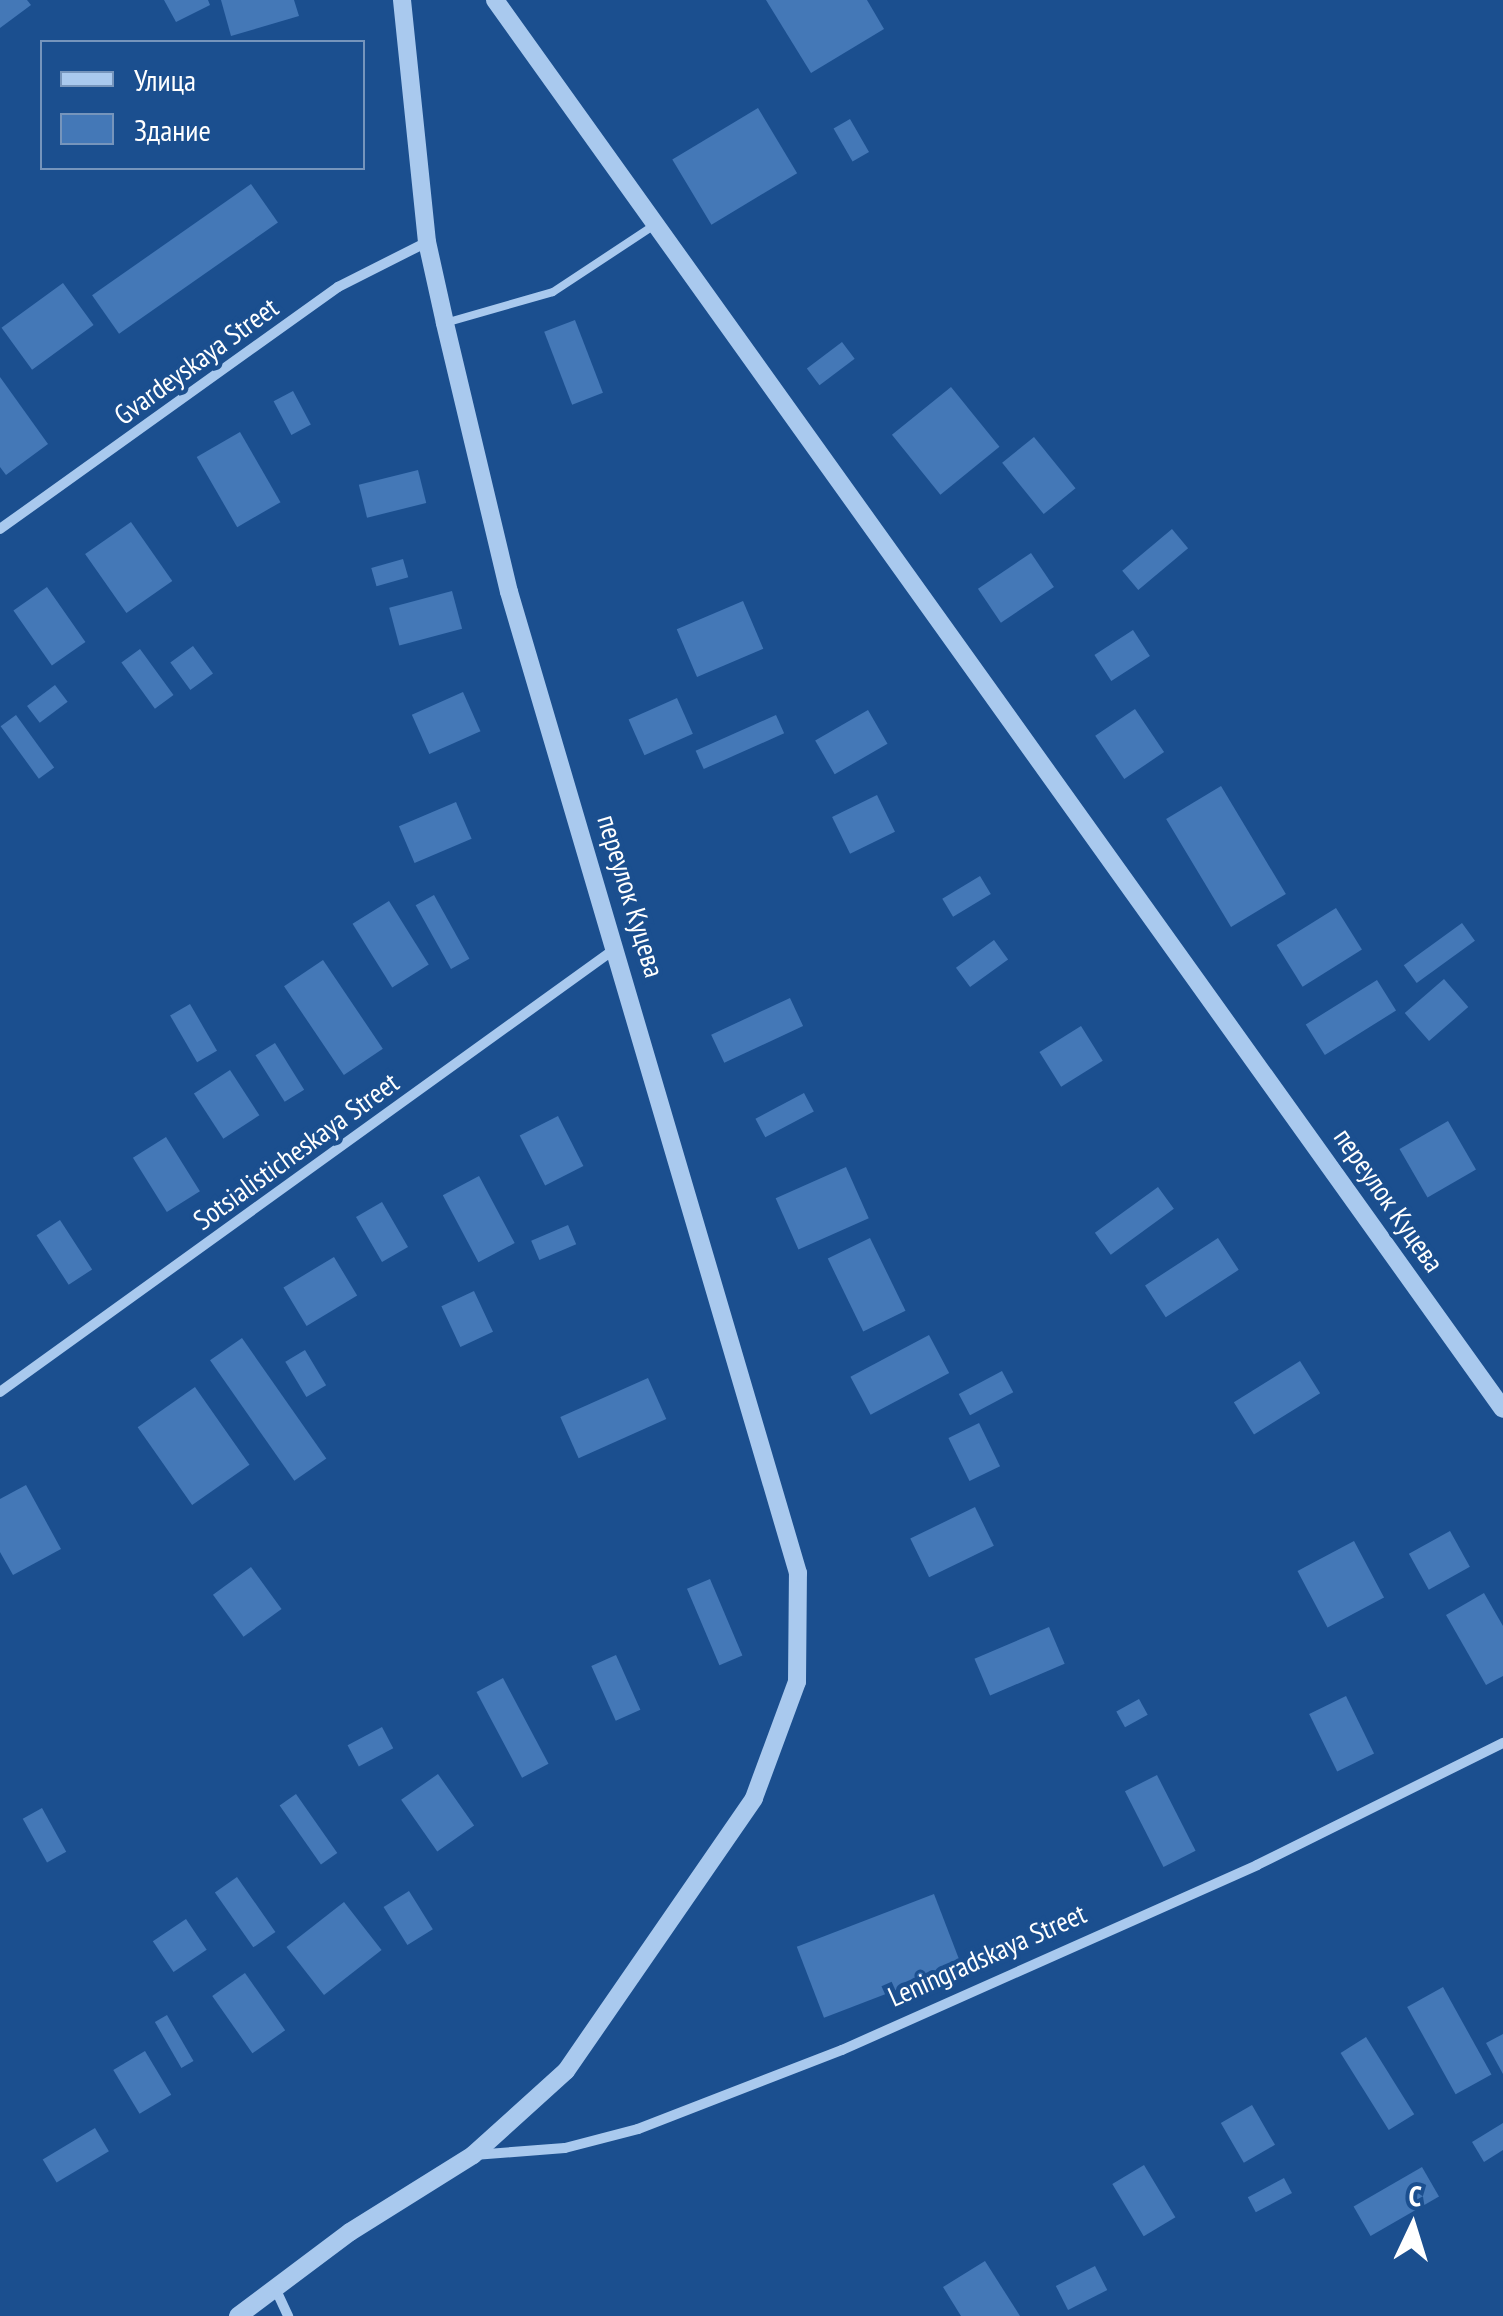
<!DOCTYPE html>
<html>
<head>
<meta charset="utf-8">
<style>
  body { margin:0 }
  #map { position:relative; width:1503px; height:2316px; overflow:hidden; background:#1b4f8f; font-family:"PT Sans Narrow",sans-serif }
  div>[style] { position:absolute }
  .building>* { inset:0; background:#4478b7; transform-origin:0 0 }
  .service>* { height:8px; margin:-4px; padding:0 4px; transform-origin:4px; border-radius:4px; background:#a9c9ee }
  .minor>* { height:10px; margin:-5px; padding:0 5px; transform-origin:5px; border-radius:5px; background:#a9c9ee }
  .tertiary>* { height:18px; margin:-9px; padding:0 9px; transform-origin:9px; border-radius:9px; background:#a9c9ee }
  span { translate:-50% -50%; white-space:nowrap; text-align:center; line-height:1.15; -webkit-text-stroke:9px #1b4f8f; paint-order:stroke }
  .street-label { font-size:28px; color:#fff }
  .legend { position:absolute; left:40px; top:40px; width:325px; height:130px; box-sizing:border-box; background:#1b4f8f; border:2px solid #7695bc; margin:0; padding:12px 18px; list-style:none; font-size:30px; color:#fff }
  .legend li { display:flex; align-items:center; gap:20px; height:50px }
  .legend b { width:50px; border:2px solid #7695bc }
  .north { position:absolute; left:1363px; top:2176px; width:100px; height:100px; -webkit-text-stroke:8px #1b4f8f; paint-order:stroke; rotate:4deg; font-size:28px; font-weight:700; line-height:40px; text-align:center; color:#fff }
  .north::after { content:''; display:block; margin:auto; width:35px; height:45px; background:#fff; clip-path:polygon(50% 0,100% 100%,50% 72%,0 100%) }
</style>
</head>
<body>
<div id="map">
  <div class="building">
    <i style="clip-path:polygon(0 0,27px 0,31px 5px,0 28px)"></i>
    <i style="clip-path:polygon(164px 0,208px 0,210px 5px,176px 22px)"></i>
    <i style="clip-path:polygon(221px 0,294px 0,299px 16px,231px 36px)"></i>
    <i style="clip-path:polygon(766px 0,867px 0,884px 29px,811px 73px)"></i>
    <i style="left:758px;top:108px;width:76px;height:100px;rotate:59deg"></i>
    <i style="left:850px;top:119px;width:38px;height:19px;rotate:60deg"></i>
    <i style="left:251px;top:184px;width:47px;height:194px;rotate:55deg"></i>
    <i style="left:63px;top:283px;width:52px;height:76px;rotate:54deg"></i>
    <i style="left:575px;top:320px;width:78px;height:33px;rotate:69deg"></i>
    <i style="left:842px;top:342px;width:21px;height:44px;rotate:53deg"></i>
    <i style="clip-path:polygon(0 377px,48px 444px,6px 475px,0 467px)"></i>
    <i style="left:951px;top:387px;width:77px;height:76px;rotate:51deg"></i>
    <i style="left:293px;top:391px;width:38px;height:22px;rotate:62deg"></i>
    <i style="left:240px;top:432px;width:81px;height:50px;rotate:60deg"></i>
    <i style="left:1034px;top:437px;width:66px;height:41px;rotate:51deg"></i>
    <i style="left:418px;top:470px;width:34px;height:61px;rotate:76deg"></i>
    <i style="left:131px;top:522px;width:72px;height:56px;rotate:55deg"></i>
    <i style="left:1172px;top:529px;width:25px;height:65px;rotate:50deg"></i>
    <i style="left:1031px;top:553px;width:41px;height:64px;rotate:56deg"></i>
    <i style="left:403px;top:559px;width:19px;height:33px;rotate:74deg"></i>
    <i style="left:47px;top:587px;width:67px;height:41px;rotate:55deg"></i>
    <i style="left:452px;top:591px;width:39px;height:65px;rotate:75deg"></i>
    <i style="left:743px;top:601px;width:52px;height:72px;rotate:67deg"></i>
    <i style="left:1133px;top:630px;width:31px;height:46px;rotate:57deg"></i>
    <i style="left:193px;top:646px;width:34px;height:28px;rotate:54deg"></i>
    <i style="left:140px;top:649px;width:57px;height:23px;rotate:54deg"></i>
    <i style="left:55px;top:685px;width:21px;height:35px;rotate:53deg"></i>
    <i style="left:463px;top:692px;width:43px;height:56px;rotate:66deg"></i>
    <i style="left:677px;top:698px;width:39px;height:53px;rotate:66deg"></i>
    <i style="left:1135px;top:709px;width:52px;height:48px;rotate:56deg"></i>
    <i style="left:868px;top:710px;width:39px;height:61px;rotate:60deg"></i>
    <i style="left:16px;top:715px;width:65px;height:19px;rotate:54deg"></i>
    <i style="left:776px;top:715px;width:20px;height:88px;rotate:66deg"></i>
    <i style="left:1221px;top:786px;width:126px;height:64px;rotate:59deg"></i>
    <i style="left:877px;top:795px;width:41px;height:50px;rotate:64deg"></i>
    <i style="left:456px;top:802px;width:40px;height:62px;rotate:67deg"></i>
    <i style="left:980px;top:876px;width:21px;height:44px;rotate:59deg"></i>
    <i style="left:434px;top:895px;width:73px;height:21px;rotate:61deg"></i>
    <i style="left:389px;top:901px;width:75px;height:43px;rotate:58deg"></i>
    <i style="left:1336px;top:908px;width:49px;height:70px;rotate:58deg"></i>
    <i style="left:1462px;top:923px;width:22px;height:72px;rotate:54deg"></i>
    <i style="left:994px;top:940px;width:24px;height:47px;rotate:54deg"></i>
    <i style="left:323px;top:960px;width:107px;height:47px;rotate:56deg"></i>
    <i style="left:1444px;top:979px;width:37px;height:52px;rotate:49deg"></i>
    <i style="left:1377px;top:980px;width:36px;height:84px;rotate:58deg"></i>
    <i style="left:790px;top:998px;width:31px;height:87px;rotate:65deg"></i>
    <i style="left:190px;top:1004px;width:54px;height:23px;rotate:60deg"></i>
    <i style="left:1081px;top:1026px;width:41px;height:49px;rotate:58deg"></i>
    <i style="left:275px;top:1043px;width:55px;height:23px;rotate:58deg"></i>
    <i style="left:230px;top:1070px;width:54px;height:43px;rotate:57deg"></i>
    <i style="left:804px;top:1093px;width:21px;height:55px;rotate:62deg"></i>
    <i style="left:558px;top:1116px;width:56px;height:43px;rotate:63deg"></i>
    <i style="left:1448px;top:1121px;width:56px;height:56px;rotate:60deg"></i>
    <i style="left:166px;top:1137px;width:64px;height:39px;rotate:58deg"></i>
    <i style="left:846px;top:1167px;width:56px;height:77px;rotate:66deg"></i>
    <i style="left:479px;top:1176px;width:76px;height:41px;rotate:62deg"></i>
    <i style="left:1158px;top:1187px;width:27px;height:78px;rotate:54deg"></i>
    <i style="left:382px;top:1202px;width:52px;height:30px;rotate:60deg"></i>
    <i style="left:60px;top:1220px;width:59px;height:28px;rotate:57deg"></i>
    <i style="left:568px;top:1225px;width:21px;height:40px;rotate:67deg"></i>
    <i style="left:870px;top:1238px;width:81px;height:47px;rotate:64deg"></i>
    <i style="left:1218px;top:1238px;width:38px;height:87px;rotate:57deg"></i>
    <i style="left:334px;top:1257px;width:45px;height:59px;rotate:59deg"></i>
    <i style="left:474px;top:1291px;width:45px;height:36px;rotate:65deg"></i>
    <i style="left:929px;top:1335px;width:43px;height:89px;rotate:62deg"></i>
    <i style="left:242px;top:1338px;width:147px;height:39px;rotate:55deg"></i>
    <i style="left:305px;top:1350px;width:41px;height:23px;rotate:59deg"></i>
    <i style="left:1300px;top:1361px;width:38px;height:78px;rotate:58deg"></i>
    <i style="left:1002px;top:1371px;width:24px;height:49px;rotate:62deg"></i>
    <i style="left:648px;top:1378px;width:45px;height:96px;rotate:66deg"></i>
    <i style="left:195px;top:1387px;width:95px;height:70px;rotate:55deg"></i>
    <i style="left:979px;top:1423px;width:48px;height:34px;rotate:64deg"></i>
    <i style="clip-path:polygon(26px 1485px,61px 1549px,13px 1575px,0 1552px,0 1499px)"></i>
    <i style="left:975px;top:1507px;width:43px;height:72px;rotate:64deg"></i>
    <i style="left:1450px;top:1531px;width:41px;height:47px;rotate:61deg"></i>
    <i style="left:1354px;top:1541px;width:64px;height:64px;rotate:62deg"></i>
    <i style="left:251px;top:1567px;width:52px;height:47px;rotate:54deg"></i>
    <i style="left:710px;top:1579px;width:83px;height:25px;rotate:67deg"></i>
    <i style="clip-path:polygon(1484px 1593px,1503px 1626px,1503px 1676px,1486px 1685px,1446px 1615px)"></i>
    <i style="left:1049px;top:1627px;width:40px;height:81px;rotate:67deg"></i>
    <i style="left:616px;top:1655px;width:60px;height:27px;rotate:66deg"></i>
    <i style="left:503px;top:1678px;width:97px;height:30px;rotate:62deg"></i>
    <i style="left:1346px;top:1696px;width:64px;height:41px;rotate:64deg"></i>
    <i style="left:1139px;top:1699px;width:18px;height:26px;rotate:61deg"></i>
    <i style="left:382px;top:1727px;width:24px;height:39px;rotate:62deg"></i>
    <i style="left:438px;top:1774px;width:63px;height:45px;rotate:55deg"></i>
    <i style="left:1157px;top:1775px;width:85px;height:36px;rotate:63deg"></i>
    <i style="left:296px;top:1794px;width:72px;height:20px;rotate:55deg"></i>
    <i style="left:42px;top:1808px;width:50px;height:22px;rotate:61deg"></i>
    <i style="left:237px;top:1877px;width:67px;height:27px;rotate:55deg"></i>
    <i style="left:409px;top:1891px;width:45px;height:30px;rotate:58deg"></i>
    <i style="left:934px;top:1894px;width:76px;height:147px;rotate:69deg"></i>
    <i style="left:344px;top:1902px;width:61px;height:73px;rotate:52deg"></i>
    <i style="left:186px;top:1919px;width:37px;height:40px;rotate:56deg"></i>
    <i style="left:245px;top:1973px;width:70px;height:40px;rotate:55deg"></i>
    <i style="left:1443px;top:1987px;width:100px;height:41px;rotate:61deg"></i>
    <i style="left:167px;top:2015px;width:53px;height:14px;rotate:60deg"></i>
    <i style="clip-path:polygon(1503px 2034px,1503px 2074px,1486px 2043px)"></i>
    <i style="left:1366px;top:2037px;width:91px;height:30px;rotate:58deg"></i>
    <i style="left:145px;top:2051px;width:51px;height:37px;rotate:59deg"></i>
    <i style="left:1252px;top:2105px;width:46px;height:36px;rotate:60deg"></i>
    <i style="clip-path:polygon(1503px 2123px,1503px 2150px,1484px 2162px,1472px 2142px)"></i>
    <i style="left:95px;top:2128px;width:27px;height:61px;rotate:59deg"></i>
    <i style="left:1144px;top:2165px;width:61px;height:37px;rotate:59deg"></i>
    <i style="left:1422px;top:2167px;width:34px;height:79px;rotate:60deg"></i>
    <i style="left:1284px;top:2178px;width:17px;height:41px;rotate:62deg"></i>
    <i style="clip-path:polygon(985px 2261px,1020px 2316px,961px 2316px,943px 2287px)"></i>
    <i style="left:1095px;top:2266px;width:27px;height:44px;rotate:63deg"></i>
  </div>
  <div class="service">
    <i style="left:445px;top:323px;width:112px;rotate:-16deg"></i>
    <i style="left:553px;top:292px;width:120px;rotate:-33.4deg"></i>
  </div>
  <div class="minor">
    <i style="left:0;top:529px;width:416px;rotate:-35.6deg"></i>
    <i style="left:338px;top:287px;width:100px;rotate:-26.8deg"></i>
    <i style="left:0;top:1392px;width:759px;rotate:-35.78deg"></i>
    <i style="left:474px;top:2155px;width:91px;rotate:-4.4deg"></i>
    <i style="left:565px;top:2148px;width:75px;rotate:-14.6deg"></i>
    <i style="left:638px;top:2129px;width:219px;rotate:-21.2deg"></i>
    <i style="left:842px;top:2050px;width:454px;rotate:-24deg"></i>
    <i style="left:1257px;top:1865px;width:275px;rotate:-26.4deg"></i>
    <i style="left:276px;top:2290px;width:29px;rotate:65deg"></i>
  </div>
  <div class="tertiary">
    <i style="left:495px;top:0;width:1732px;rotate:54.42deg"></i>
    <i style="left:238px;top:2316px;width:140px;rotate:-36.9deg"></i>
    <i style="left:350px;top:2232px;width:145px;rotate:-32deg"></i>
    <i style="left:473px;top:2155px;width:125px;rotate:-42.1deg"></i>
    <i style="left:566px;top:2071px;width:331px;rotate:-55.4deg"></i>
    <i style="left:754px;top:1798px;width:124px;rotate:-69.7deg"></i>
    <i style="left:797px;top:1682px;width:109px;rotate:-89.5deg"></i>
    <i style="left:798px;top:1573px;width:1023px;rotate:-106.41deg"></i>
    <i style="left:509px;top:592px;width:277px;rotate:-103.4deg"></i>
    <i style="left:445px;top:323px;width:83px;rotate:-102.5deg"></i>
    <i style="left:427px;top:242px;width:243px;rotate:-95.9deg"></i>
  </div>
  <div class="street-label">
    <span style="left:196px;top:361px;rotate:-36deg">Gvardeyskaya Street</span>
    <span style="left:631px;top:896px;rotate:73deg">переулок Куцева</span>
    <span style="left:296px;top:1151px;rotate:-36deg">Sotsialisticheskaya Street</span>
    <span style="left:1389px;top:1200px;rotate:55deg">переулок Куцева</span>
    <span style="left:987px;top:1955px;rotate:-24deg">Leningradskaya Street</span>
  </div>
  <ul class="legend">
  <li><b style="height:12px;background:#a9c9ee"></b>Улица</li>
  <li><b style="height:28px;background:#4478b7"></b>Здание</li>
  </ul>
  <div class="north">С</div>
</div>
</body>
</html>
